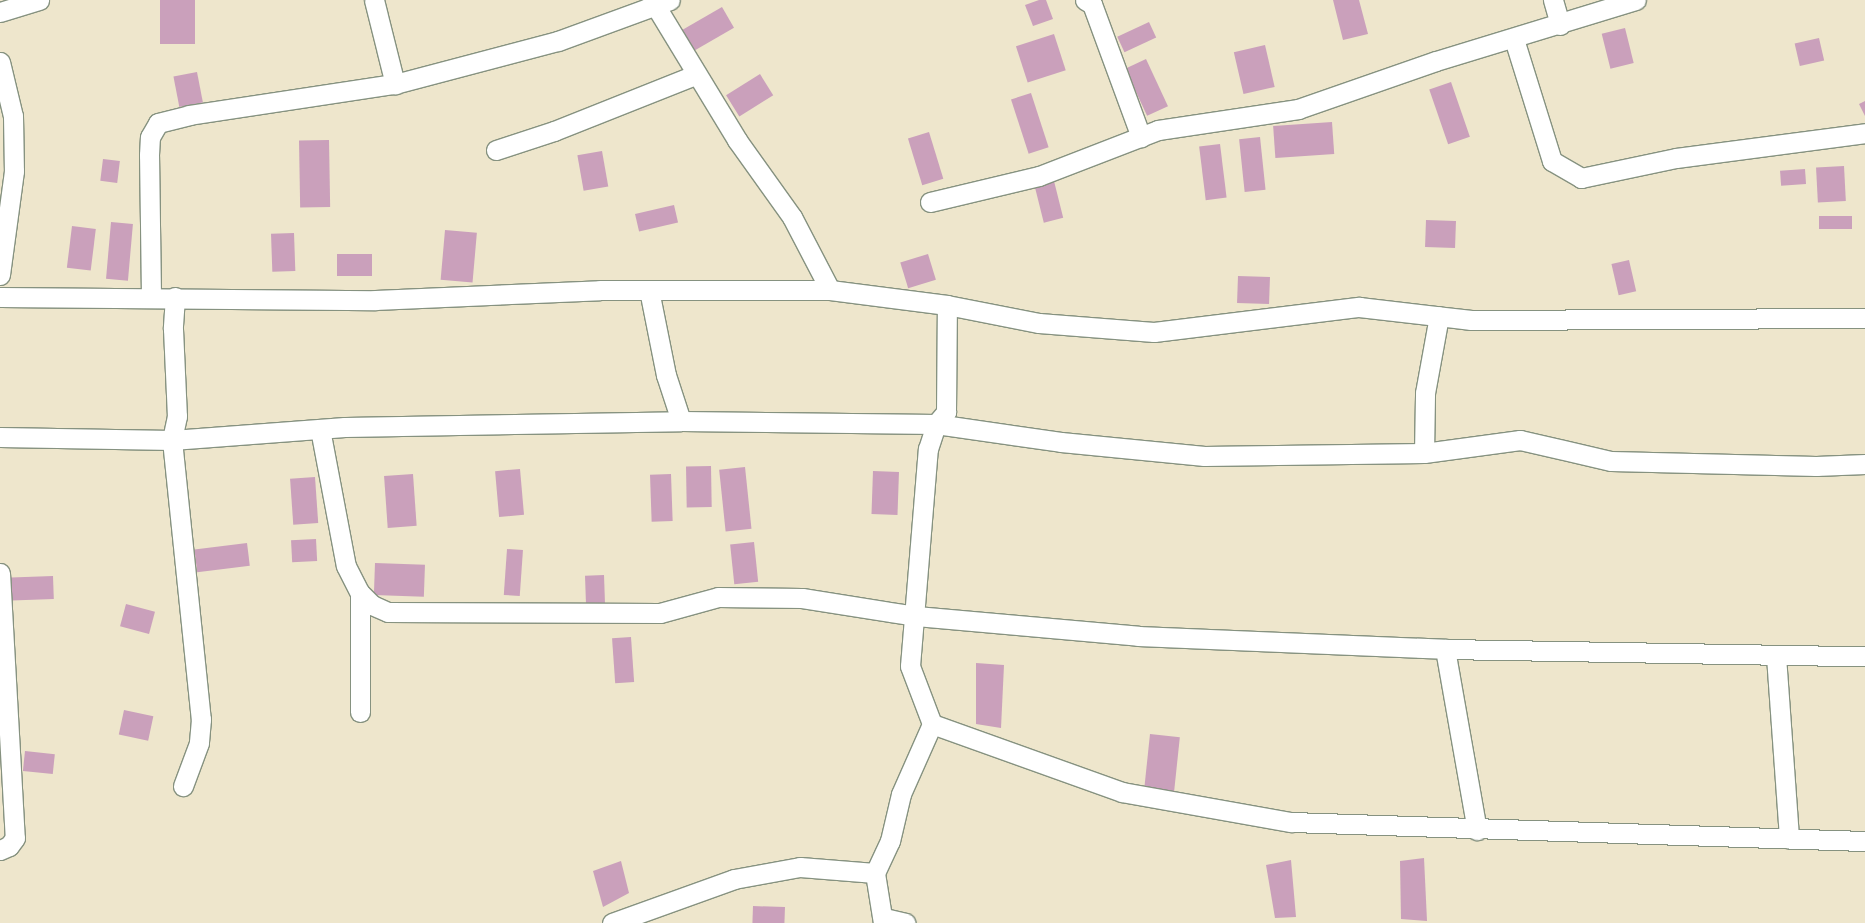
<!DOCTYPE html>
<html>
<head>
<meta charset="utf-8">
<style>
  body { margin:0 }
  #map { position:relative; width:1865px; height:923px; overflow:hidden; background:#eee6cc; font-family:"EB Garamond",serif }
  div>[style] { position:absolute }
  .building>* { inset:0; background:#caa0bb; transform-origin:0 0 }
  .roads { filter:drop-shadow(1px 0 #869280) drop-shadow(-1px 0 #869280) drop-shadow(0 1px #869280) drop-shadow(0 -1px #869280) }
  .minor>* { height:19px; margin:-9.5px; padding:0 9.5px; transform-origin:9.5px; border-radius:9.5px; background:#fff }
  span { translate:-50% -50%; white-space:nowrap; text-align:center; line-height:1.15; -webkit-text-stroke:4.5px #f7f3e8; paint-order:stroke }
</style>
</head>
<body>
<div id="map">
  <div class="building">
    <i style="left:160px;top:0;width:35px;height:44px"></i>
    <i style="clip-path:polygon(1039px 0,1046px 0,1053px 19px,1033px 26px,1025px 5px)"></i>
    <i style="clip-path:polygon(1333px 0,1359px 0,1368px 34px,1343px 40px)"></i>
    <i style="left:722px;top:7px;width:24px;height:51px;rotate:60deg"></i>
    <i style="left:1149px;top:22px;width:17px;height:35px;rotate:65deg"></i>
    <i style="left:1625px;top:28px;width:36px;height:24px;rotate:76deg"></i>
    <i style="left:1054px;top:34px;width:38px;height:40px;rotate:72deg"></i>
    <i style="left:1819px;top:38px;width:23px;height:25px;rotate:77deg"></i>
    <i style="left:1265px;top:45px;width:43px;height:32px;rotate:77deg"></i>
    <i style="left:1146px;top:59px;width:52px;height:23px;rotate:65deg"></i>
    <i style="left:197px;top:72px;width:31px;height:24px;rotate:79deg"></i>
    <i style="left:760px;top:74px;width:25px;height:40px;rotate:58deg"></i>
    <i style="left:1451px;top:82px;width:58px;height:23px;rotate:71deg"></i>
    <i style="left:1031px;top:93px;width:57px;height:21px;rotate:72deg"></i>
    <i style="clip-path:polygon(1865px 101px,1865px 116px,1859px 104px)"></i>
    <i style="left:1332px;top:122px;width:32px;height:59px;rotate:86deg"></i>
    <i style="left:929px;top:132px;width:49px;height:22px;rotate:73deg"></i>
    <i style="left:1260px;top:137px;width:53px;height:21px;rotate:84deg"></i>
    <i style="left:329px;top:140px;width:67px;height:30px;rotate:89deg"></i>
    <i style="left:1220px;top:144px;width:54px;height:21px;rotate:83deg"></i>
    <i style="left:602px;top:151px;width:36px;height:25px;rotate:80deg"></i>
    <i style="left:103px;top:159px;width:17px;height:22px;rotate:7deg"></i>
    <i style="left:1844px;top:166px;width:35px;height:28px;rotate:87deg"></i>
    <i style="left:1805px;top:169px;width:15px;height:25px;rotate:86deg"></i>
    <i style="left:1054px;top:181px;width:38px;height:20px;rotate:76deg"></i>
    <i style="left:674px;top:205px;width:18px;height:40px;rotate:77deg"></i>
    <i style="left:1819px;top:216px;width:33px;height:13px"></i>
    <i style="left:1426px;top:220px;width:30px;height:27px;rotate:2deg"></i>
    <i style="left:111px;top:222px;width:22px;height:57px;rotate:5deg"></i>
    <i style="left:72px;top:226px;width:24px;height:42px;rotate:7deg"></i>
    <i style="left:445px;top:230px;width:32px;height:50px;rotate:5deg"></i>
    <i style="left:294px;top:233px;width:38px;height:23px;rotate:88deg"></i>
    <i style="left:337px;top:254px;width:35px;height:22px"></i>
    <i style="left:928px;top:254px;width:27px;height:29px;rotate:73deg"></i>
    <i style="left:1629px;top:260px;width:32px;height:18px;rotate:77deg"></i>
    <i style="left:1238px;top:276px;width:32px;height:27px;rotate:2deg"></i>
    <i style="left:711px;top:466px;width:41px;height:25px;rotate:89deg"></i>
    <i style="left:745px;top:467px;width:62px;height:26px;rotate:84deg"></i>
    <i style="left:520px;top:469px;width:46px;height:25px;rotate:85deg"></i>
    <i style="left:873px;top:471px;width:26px;height:43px;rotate:2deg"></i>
    <i style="left:413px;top:474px;width:52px;height:29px;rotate:86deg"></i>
    <i style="left:671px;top:474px;width:47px;height:21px;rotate:88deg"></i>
    <i style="left:315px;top:477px;width:46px;height:25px;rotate:86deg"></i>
    <i style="left:316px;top:539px;width:22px;height:25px;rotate:87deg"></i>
    <i style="left:754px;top:542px;width:40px;height:24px;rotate:84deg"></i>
    <i style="left:247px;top:543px;width:23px;height:53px;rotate:83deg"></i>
    <i style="left:507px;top:549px;width:16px;height:46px;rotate:4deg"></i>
    <i style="left:375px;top:563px;width:50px;height:32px;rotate:2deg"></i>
    <i style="left:604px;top:575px;width:28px;height:19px;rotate:88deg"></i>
    <i style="left:53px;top:576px;width:23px;height:49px;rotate:88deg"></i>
    <i style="left:126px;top:604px;width:30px;height:23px;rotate:15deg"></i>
    <i style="left:631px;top:637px;width:45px;height:19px;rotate:86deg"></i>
    <i style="clip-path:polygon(976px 663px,1004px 665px,1001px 728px,976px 724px)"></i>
    <i style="left:124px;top:710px;width:30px;height:25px;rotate:12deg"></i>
    <i style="left:1150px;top:734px;width:30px;height:57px;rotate:6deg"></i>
    <i style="left:25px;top:751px;width:30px;height:20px;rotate:6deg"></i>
    <i style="clip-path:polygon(1424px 858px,1427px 921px,1401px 919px,1400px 861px)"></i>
    <i style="clip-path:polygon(1291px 860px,1296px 917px,1275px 918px,1266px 865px)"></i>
    <i style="clip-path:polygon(621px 861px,629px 893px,603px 907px,593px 871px)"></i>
    <i style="left:753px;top:906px;width:32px;height:17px;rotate:2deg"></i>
  </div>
  <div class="roads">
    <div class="minor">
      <i style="left:374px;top:0;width:87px;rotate:76deg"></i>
      <i style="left:652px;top:0;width:164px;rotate:58.7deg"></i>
      <i style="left:737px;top:140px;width:95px;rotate:54.5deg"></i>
      <i style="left:792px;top:217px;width:82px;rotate:62.5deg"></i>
      <i style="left:1085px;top:0;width:8px;rotate:30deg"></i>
      <i style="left:1092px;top:4px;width:142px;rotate:69.8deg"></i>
      <i style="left:1553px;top:0;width:26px;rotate:74deg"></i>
      <i style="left:0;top:12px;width:41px;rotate:-17.1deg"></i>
      <i style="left:1514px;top:39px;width:128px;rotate:72.7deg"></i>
      <i style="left:1552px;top:161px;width:34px;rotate:30deg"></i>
      <i style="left:1581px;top:178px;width:97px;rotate:-11.9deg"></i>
      <i style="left:1676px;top:158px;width:191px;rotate:-7.5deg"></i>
      <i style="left:0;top:62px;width:56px;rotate:76.5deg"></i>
      <i style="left:13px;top:116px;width:55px;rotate:89deg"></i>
      <i style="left:14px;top:171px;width:105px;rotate:97.7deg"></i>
      <i style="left:496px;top:150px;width:61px;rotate:-18.1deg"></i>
      <i style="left:554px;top:131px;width:152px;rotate:-21.7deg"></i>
      <i style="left:930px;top:202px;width:112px;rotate:-13.4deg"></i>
      <i style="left:1039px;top:176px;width:128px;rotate:-21.1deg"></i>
      <i style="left:1158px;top:130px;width:142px;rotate:-8.5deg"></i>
      <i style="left:1298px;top:109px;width:146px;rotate:-19.2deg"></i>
      <i style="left:1436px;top:61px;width:209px;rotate:-17deg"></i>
      <i style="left:649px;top:290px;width:87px;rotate:78.7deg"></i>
      <i style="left:666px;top:375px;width:48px;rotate:71.9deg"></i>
      <i style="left:151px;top:296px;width:141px;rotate:-90.8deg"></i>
      <i style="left:149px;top:155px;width:18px;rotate:-87deg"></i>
      <i style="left:150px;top:137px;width:16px;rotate:-60deg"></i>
      <i style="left:158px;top:123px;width:32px;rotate:-14deg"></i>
      <i style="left:189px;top:115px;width:208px;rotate:-8.6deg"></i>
      <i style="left:395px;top:84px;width:169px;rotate:-14.8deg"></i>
      <i style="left:558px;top:41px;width:119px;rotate:-20.1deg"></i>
      <i style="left:0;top:297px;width:375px;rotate:0.5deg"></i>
      <i style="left:375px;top:300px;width:225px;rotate:-2.5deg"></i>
      <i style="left:600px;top:290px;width:230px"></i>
      <i style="left:830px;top:290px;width:118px;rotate:7.3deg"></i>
      <i style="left:947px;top:305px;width:94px;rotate:11.1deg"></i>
      <i style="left:1039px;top:323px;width:115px;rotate:4.5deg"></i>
      <i style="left:1154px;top:332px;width:207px;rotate:-7deg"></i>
      <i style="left:1359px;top:307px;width:113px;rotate:6.6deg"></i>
      <i style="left:1471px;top:320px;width:394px;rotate:-0.3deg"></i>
      <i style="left:175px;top:297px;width:32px;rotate:94deg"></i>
      <i style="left:173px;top:329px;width:87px;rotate:87.4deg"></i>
      <i style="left:177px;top:416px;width:25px;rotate:102deg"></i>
      <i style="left:172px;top:440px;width:281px;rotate:84.1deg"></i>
      <i style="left:201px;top:719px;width:24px;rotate:95deg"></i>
      <i style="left:199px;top:743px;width:46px;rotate:110.4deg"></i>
      <i style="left:320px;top:429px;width:139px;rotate:79.3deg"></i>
      <i style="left:346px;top:566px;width:30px;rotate:63deg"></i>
      <i style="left:360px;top:593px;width:17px;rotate:45deg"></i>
      <i style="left:372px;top:605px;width:17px;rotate:24deg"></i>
      <i style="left:388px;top:612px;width:272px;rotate:0.2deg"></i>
      <i style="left:660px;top:613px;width:60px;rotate:-15.4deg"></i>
      <i style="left:718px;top:597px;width:84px;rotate:0.7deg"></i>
      <i style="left:802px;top:598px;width:115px;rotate:9deg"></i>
      <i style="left:916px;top:616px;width:223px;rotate:5.1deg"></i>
      <i style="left:1138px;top:636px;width:307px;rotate:2.4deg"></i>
      <i style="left:1445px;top:649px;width:420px;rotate:1deg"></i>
      <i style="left:0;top:437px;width:172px;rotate:1deg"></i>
      <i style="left:172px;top:440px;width:173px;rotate:-4.3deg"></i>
      <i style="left:345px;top:427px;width:336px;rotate:-1deg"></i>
      <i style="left:681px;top:421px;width:255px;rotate:0.7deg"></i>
      <i style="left:936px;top:424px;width:126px;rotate:8.2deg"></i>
      <i style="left:1061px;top:442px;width:144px;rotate:5.6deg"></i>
      <i style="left:1204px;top:456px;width:220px;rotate:-0.8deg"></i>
      <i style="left:1424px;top:453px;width:97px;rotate:-7.7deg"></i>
      <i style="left:1520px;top:440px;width:93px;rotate:13deg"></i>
      <i style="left:1611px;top:461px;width:205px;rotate:1.4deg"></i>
      <i style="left:1816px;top:466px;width:49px;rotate:-2.3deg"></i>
      <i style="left:1424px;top:453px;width:60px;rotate:-89deg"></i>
      <i style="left:1425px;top:393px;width:78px;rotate:-79.7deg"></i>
      <i style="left:0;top:573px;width:265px;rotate:86.8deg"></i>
      <i style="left:15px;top:838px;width:10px;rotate:127deg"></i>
      <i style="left:9px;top:846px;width:10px;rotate:156deg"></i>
      <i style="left:1445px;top:649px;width:184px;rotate:80deg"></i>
      <i style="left:1776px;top:656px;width:183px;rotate:85.9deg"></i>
      <i style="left:360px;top:712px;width:119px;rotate:-90deg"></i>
      <i style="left:932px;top:724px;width:202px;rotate:19.7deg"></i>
      <i style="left:1122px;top:792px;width:172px;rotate:10.1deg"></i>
      <i style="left:1291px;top:822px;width:574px;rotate:1.9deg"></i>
      <i style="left:884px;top:918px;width:22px;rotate:13deg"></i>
      <i style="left:612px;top:923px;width:130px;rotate:-19.8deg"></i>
      <i style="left:734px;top:879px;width:67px;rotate:-10.3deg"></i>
      <i style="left:800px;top:867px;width:75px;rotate:4.6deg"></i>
      <i style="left:883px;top:923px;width:51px;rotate:-99.1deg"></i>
      <i style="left:875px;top:873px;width:35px;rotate:-65deg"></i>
      <i style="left:890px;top:841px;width:48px;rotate:-76.8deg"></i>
      <i style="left:901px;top:794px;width:77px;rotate:-66.1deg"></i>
      <i style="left:932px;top:724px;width:62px;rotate:-110.8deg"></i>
      <i style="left:910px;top:666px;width:218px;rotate:-85.3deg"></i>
      <i style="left:928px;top:449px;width:26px;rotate:-72deg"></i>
      <i style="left:936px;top:424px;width:16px;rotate:-50deg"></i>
      <i style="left:946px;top:412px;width:107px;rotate:-89.5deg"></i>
    </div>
  </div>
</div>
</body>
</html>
